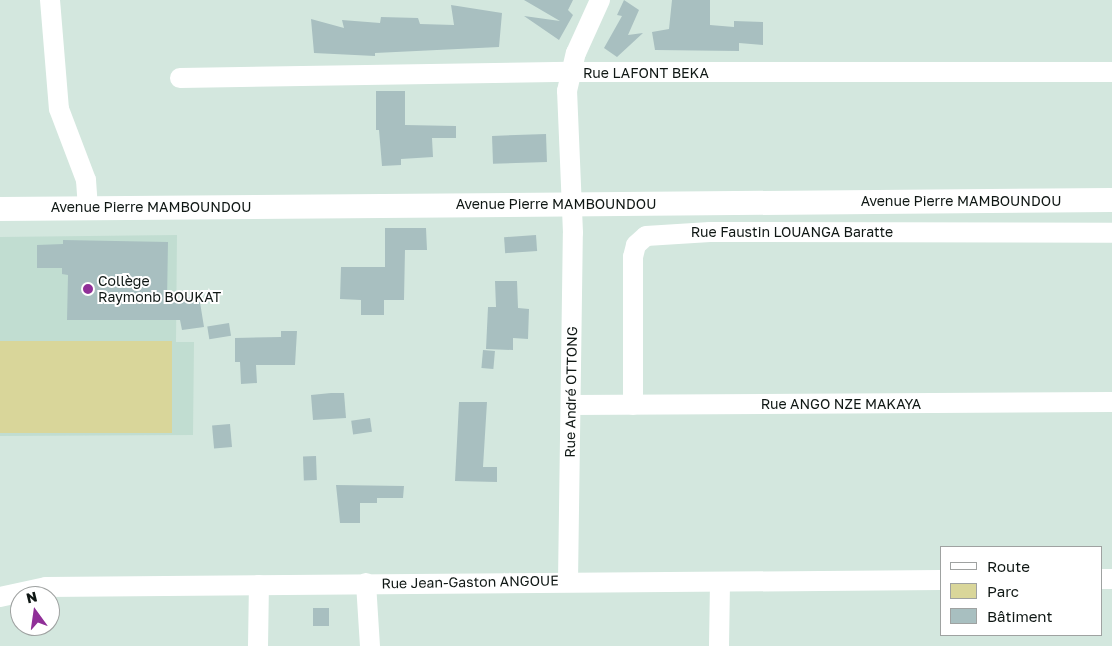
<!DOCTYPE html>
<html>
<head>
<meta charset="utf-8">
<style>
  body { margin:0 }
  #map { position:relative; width:1112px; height:646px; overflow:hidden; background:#d3e7de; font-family:"Golos Text",sans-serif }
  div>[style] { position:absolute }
  .built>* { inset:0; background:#c1ddd1 }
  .green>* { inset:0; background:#d9d69a; transform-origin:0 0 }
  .building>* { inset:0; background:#a8bfc0; transform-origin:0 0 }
  .minor>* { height:20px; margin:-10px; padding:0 10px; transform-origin:10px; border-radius:10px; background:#fff }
  .tertiary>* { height:24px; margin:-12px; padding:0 12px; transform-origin:12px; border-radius:12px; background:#fff }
  .dots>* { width:14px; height:14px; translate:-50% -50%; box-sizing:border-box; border:2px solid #fff; border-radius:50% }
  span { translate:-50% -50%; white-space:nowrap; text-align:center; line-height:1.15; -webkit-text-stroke:4px #fff; paint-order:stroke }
  .street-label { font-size:14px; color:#0f1714 }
  .poi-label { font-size:14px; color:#0f1714 }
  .left { translate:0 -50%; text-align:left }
  .legend { position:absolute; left:940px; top:546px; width:162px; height:90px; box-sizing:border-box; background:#fff; border:1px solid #9fa2a1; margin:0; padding:6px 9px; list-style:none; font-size:15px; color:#0f1714 }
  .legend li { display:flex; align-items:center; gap:10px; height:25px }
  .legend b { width:25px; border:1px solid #9fa2a1 }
  .north { position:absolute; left:10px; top:586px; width:50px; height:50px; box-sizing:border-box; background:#fff; border:1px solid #9fa2a1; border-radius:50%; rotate:346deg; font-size:14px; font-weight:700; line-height:20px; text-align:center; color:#0f1714 }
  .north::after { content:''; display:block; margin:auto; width:18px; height:22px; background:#902f98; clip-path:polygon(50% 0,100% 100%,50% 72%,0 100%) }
</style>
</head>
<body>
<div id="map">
  <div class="built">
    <i style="clip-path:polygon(177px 235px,176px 342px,194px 342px,193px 435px,0 436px,0 237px)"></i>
  </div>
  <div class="green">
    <i style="left:0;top:341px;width:172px;height:92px"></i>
  </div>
  <div class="building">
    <i style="clip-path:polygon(524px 0,573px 0,568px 10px,573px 15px,559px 40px,524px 16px,560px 21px)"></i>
    <i style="clip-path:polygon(624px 0,639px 10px,628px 35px,643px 33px,617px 57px,604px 48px,622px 16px,617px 15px)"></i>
    <i style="clip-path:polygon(672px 0,710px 0,710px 25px,734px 27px,734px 21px,763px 22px,763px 45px,739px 43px,739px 51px,655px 50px,652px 32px,669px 29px)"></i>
    <i style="clip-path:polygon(451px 5px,502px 13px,499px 47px,375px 53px,375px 56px,314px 53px,311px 19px,344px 28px,342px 20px,380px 23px,381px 17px,418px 18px,420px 24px,454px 25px)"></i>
    <i style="clip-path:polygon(376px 91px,405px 91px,405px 125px,456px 126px,456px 138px,432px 138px,433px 157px,401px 159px,401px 165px,382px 166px,379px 130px,376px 130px)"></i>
    <i style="left:546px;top:134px;width:28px;height:54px;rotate:88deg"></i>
    <i style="clip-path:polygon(385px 228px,426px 228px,427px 250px,405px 250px,404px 300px,384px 300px,384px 315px,361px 315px,361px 300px,340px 299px,341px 267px,385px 267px)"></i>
    <i style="left:536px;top:235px;width:16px;height:32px;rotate:86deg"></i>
    <i style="clip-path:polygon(63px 240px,168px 242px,167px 301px,199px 296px,204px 327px,182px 330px,180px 320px,67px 320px,68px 275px,62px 274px,62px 268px,37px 268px,37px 245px,63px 244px)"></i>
    <i style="clip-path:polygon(495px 281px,517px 281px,518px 308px,529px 309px,528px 339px,513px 338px,513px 350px,486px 349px,488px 307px,496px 307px)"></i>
    <i style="left:229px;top:323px;width:13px;height:22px;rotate:81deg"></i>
    <i style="clip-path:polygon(281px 331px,297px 331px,295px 365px,256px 365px,257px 383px,241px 384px,240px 362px,235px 362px,235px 338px,281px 337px)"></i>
    <i style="left:483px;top:350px;width:12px;height:18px;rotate:5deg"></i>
    <i style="clip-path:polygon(331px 393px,344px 393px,346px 418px,313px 420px,311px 395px)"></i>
    <i style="clip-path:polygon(459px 402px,487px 402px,483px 467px,497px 467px,497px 482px,455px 481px)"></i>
    <i style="left:370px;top:418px;width:14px;height:19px;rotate:82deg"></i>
    <i style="left:230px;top:424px;width:23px;height:18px;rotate:85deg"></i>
    <i style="left:316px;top:456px;width:24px;height:13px;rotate:88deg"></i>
    <i style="clip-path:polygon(336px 485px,404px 486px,403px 498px,377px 498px,377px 503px,360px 503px,360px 523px,340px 523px)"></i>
    <i style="left:313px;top:608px;width:16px;height:18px"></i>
  </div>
  <div class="minor">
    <i style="left:50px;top:0;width:109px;rotate:85.3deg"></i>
    <i style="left:59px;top:109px;width:76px;rotate:69.2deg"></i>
    <i style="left:86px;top:180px;width:28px;rotate:86deg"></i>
    <i style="left:180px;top:78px;width:391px;rotate:-0.9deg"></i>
    <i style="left:571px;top:72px;width:541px"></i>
    <i style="left:571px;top:405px;width:541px;rotate:-0.32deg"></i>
    <i style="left:633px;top:405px;width:148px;rotate:-90deg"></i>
    <i style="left:633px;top:257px;width:12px;rotate:-76deg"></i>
    <i style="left:636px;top:245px;width:13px;rotate:-42deg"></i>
    <i style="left:646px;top:236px;width:64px;rotate:-3.6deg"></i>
    <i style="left:710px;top:232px;width:402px;rotate:0.1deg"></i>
    <i style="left:1101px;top:579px;width:11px"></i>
    <i style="left:568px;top:581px;width:348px;rotate:-89.2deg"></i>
    <i style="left:573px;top:233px;width:142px;rotate:-92.4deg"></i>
    <i style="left:567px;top:91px;width:39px;rotate:-77deg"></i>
    <i style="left:576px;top:53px;width:58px;rotate:-65.6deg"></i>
    <i style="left:366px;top:583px;width:63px;rotate:86.4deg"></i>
    <i style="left:0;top:597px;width:47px;rotate:-12.3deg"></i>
    <i style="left:46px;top:587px;width:895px;rotate:-0.45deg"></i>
    <i style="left:258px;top:646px;width:61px;rotate:-89.1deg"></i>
    <i style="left:719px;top:646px;width:64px;rotate:-89.1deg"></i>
  </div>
  <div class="tertiary">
    <i style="left:0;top:209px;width:1112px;rotate:-0.46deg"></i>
  </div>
  <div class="dots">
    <i style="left:88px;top:289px;background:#902f98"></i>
  </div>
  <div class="street-label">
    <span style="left:646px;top:73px">Rue LAFONT BEKA</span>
    <span style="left:961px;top:201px">Avenue Pierre MAMBOUNDOU</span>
    <span style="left:556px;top:204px">Avenue Pierre MAMBOUNDOU</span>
    <span style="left:151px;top:207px">Avenue Pierre MAMBOUNDOU</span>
    <span style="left:792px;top:232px">Rue Faustin LOUANGA Baratte</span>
    <span style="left:571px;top:392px;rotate:-89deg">Rue André OTTONG</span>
    <span style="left:841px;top:404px">Rue ANGO NZE MAKAYA</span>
    <span style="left:470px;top:582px;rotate:-1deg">Rue Jean-Gaston ANGOUE</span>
  </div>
  <div class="poi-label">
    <span class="left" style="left:98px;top:289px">Collège<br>Raymonb BOUKAT</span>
  </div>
  <ul class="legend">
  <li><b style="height:6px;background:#fff"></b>Route</li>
  <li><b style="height:14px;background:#d9d69a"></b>Parc</li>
  <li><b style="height:14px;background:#a8bfc0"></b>Bâtiment</li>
  </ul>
  <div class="north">N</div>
</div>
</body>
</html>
